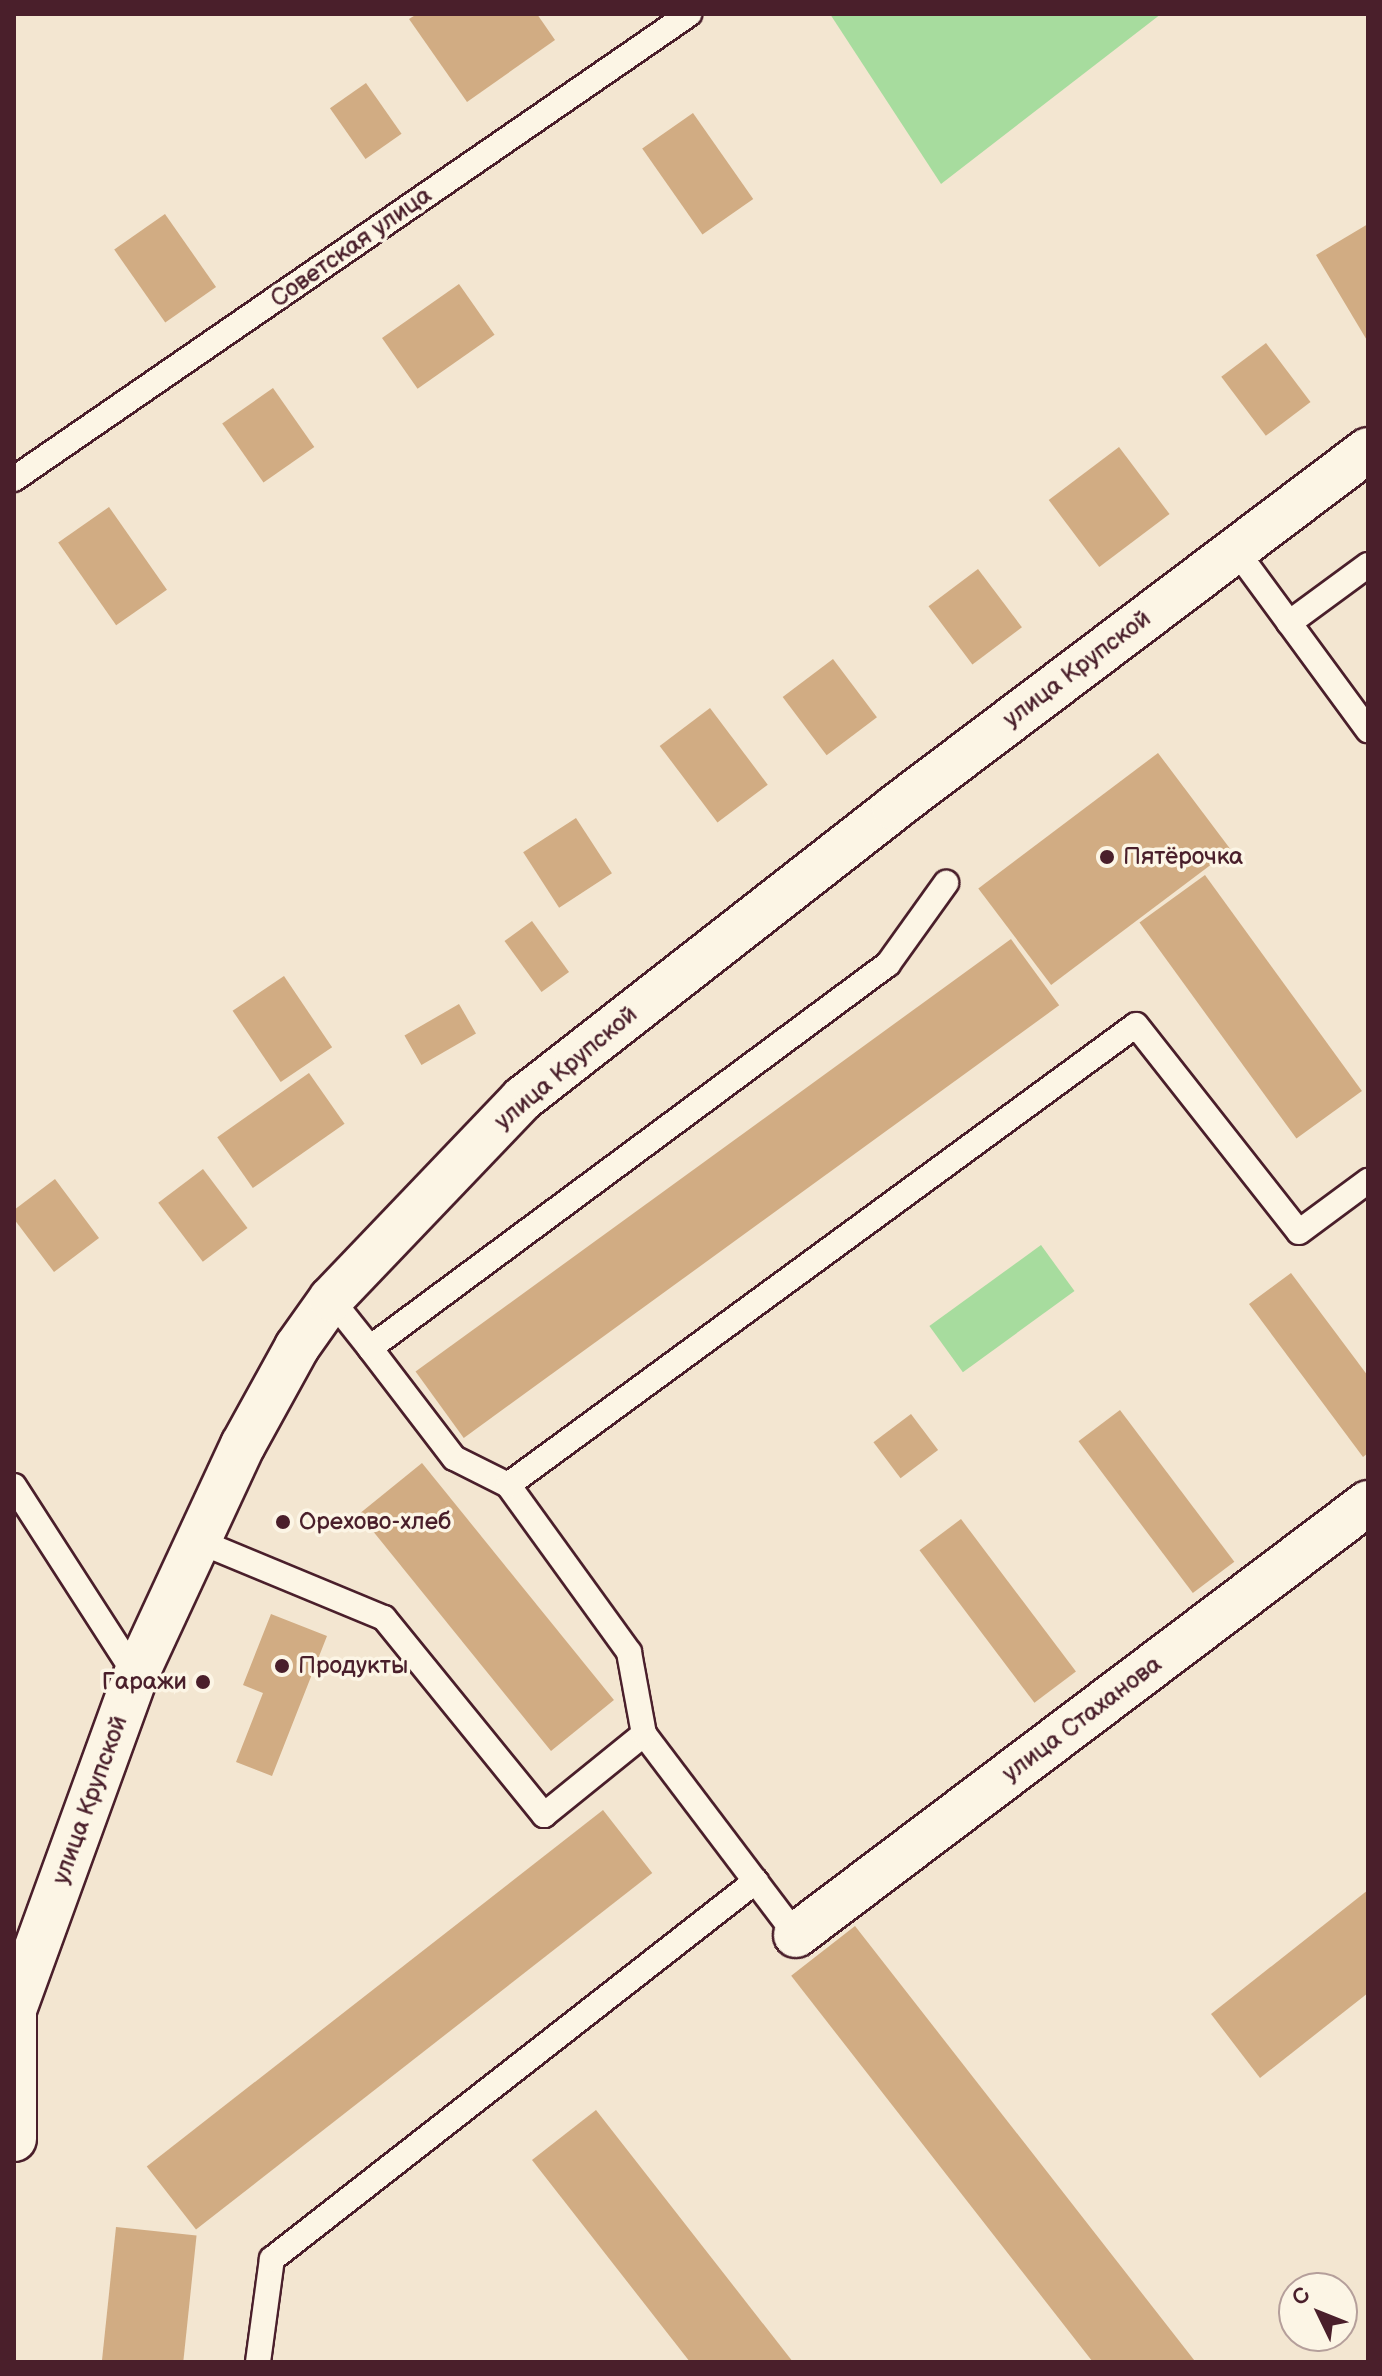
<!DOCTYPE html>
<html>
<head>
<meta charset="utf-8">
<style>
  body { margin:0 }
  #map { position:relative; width:1382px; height:2376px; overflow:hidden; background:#f3e6d1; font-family:"Balsamiq Sans",sans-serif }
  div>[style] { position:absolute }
  .green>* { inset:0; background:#a7dc9e; transform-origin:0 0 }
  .building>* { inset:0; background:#d1ac83; transform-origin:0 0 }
  .roads { filter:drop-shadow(2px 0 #4a1f2b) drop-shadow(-2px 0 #4a1f2b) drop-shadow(0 2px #4a1f2b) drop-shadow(0 -2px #4a1f2b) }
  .lane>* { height:24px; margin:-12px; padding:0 12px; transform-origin:12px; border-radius:12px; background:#fcf5e5 }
  .street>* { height:44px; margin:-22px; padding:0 22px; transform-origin:22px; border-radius:22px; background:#fcf5e5 }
  .secondary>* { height:44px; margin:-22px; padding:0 22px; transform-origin:22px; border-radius:22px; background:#fcf5e5 }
  .dots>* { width:22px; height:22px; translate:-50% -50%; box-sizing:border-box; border:4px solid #fcf5e5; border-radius:50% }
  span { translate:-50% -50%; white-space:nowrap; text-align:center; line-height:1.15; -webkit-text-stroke:7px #fcf5e5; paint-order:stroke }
  .street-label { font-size:24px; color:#4a1f2b }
  .poi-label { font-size:24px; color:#4a1f2b }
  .left { translate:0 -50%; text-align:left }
  .right { translate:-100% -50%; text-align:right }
  .frame { position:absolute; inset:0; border:16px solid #4a1f2b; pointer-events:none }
  .north { position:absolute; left:1278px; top:2272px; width:80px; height:80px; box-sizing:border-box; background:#fcf5e5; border:2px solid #b59f9b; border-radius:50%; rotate:313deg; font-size:22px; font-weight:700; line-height:32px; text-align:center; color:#4a1f2b }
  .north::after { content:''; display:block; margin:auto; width:28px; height:36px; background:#4a1f2b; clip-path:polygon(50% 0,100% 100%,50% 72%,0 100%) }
</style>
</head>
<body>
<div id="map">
  <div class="green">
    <i style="clip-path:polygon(830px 14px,1161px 14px,941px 184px)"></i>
    <i style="left:1041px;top:1245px;width:57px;height:138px;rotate:54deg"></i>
  </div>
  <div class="building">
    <i style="clip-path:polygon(417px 14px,537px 14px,555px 40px,467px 102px,409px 19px)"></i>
    <i style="left:366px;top:83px;width:62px;height:44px;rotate:55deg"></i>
    <i style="left:693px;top:113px;width:105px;height:62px;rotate:55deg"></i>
    <i style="left:165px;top:214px;width:89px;height:62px;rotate:55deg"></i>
    <i style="clip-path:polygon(1368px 224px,1368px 342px,1316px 255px)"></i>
    <i style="left:459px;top:284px;width:62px;height:94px;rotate:55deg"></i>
    <i style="left:1266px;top:343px;width:74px;height:56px;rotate:53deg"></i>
    <i style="left:273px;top:388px;width:72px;height:62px;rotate:55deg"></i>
    <i style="left:1119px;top:447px;width:84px;height:88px;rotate:53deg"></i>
    <i style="left:109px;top:507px;width:101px;height:62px;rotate:55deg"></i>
    <i style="left:978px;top:569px;width:73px;height:62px;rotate:53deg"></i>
    <i style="left:833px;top:659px;width:73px;height:63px;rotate:53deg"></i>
    <i style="left:710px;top:708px;width:96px;height:63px;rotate:53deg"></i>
    <i style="left:1158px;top:753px;width:121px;height:225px;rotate:53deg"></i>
    <i style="left:576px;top:818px;width:66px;height:63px;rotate:57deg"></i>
    <i style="left:1205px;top:875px;width:267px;height:81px;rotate:54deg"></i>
    <i style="left:532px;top:921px;width:63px;height:34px;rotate:54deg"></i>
    <i style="left:1011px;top:939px;width:82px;height:736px;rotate:54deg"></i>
    <i style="left:284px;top:976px;width:86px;height:62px;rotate:56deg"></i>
    <i style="left:459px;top:1004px;width:34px;height:63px;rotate:60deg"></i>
    <i style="left:309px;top:1073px;width:62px;height:112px;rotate:55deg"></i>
    <i style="left:203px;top:1169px;width:74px;height:56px;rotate:53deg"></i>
    <i style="clip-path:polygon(55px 1179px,99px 1238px,54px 1272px,14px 1219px,14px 1210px)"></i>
    <i style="clip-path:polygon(1291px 1273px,1368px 1376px,1368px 1453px,1363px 1457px,1249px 1304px)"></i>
    <i style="left:1120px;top:1410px;width:190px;height:52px;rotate:53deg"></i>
    <i style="left:911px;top:1414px;width:45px;height:47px;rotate:53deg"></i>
    <i style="left:422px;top:1463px;width:305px;height:81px;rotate:51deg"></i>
    <i style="left:961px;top:1519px;width:191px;height:52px;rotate:53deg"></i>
    <i style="clip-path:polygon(271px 1614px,327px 1636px,272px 1776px,236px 1762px,263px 1693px,243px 1685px)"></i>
    <i style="left:603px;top:1810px;width:80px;height:579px;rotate:52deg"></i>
    <i style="clip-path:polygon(1368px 1890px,1368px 1993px,1260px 2078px,1211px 2014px)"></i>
    <i style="left:855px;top:1926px;width:553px;height:81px;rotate:52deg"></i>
    <i style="clip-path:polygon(596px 2110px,793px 2362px,690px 2362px,532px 2160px)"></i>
    <i style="left:116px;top:2227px;width:81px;height:136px;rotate:6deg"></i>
  </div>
  <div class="roads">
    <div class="lane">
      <i style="left:14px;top:479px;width:820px;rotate:-34.56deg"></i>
      <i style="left:1235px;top:549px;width:225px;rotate:53.7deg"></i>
      <i style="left:1289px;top:623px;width:98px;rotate:-36.3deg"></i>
      <i style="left:331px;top:1299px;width:63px;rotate:51.5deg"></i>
      <i style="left:508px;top:1485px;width:60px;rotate:-153.4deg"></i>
      <i style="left:454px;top:1458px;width:138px;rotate:-127.4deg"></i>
      <i style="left:370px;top:1348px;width:645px;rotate:-36.55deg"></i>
      <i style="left:888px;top:964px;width:100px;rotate:-54.4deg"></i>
      <i style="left:14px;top:1486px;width:225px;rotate:57.2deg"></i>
      <i style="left:198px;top:1541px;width:201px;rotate:22.5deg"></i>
      <i style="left:384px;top:1618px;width:254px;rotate:50.9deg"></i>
      <i style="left:544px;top:1815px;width:129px;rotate:-39deg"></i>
      <i style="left:796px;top:1935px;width:252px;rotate:-127.1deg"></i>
      <i style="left:644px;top:1734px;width:83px;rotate:-100.4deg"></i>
      <i style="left:629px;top:1652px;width:206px;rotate:-125.9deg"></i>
      <i style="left:508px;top:1485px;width:778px;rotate:-36.22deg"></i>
      <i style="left:1136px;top:1025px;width:263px;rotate:51.8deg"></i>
      <i style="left:1299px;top:1232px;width:86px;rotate:-36.5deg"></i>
      <i style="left:258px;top:2362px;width:104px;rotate:-82.3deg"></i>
      <i style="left:272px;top:2259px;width:614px;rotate:-37.99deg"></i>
    </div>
    <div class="street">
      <i style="left:796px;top:1935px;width:717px;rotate:-37.06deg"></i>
      <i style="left:15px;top:2007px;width:353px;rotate:-70deg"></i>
      <i style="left:136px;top:1675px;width:254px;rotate:-65.1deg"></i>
      <i style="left:243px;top:1445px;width:112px;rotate:-61.1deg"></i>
      <i style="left:297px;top:1347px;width:59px;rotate:-54.7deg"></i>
      <i style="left:331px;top:1299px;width:277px;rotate:-46.3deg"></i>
      <i style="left:522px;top:1099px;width:472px;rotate:-38deg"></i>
      <i style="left:894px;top:808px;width:594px;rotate:-37.06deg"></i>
    </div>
    <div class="secondary">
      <i style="left:14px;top:2005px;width:134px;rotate:90deg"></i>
    </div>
  </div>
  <div class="dots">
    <i style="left:1107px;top:857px;background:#4a1f2b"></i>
    <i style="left:283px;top:1522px;background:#4a1f2b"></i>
    <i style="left:282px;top:1666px;background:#4a1f2b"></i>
    <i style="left:203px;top:1682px;background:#4a1f2b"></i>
  </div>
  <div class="street-label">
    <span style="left:351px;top:247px;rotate:-35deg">Советская улица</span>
    <span style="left:1077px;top:669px;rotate:-37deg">улица Крупской</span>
    <span style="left:566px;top:1068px;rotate:-40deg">улица Крупской</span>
    <span style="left:1082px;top:1719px;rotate:-37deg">улица Стаханова</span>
    <span style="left:90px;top:1800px;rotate:-70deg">улица Крупской</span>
  </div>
  <div class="poi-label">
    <span class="left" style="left:1123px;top:857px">Пятёрочка</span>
    <span class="left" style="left:299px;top:1522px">Орехово-хлеб</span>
    <span class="left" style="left:298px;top:1666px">Продукты</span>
    <span class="right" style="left:187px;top:1682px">Гаражи</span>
  </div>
  <div class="frame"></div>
  <div class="north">С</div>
</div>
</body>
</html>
